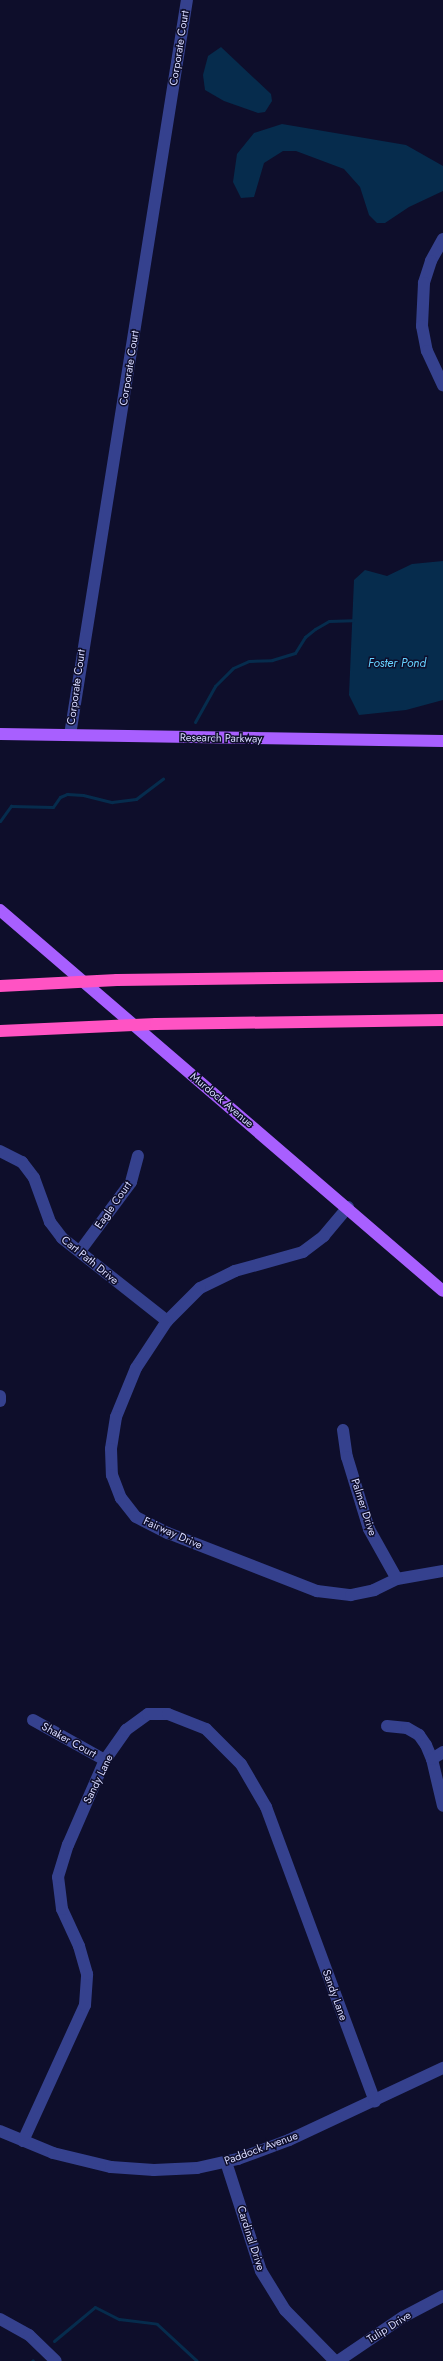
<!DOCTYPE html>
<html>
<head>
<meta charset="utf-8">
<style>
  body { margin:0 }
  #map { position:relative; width:443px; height:2361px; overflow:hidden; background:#0e0e2b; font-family:Jost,sans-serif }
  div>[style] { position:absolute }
  .water>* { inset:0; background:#062c4d }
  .stream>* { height:3px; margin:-1.5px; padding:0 1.5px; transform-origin:1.5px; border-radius:1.5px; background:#062c4d }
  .minor>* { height:12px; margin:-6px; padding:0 6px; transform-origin:6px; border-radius:6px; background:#35418e }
  .major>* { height:12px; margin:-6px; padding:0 6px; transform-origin:6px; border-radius:6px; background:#a85fff }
  .highway>* { height:12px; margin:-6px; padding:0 6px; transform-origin:6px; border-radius:6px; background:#ff53c3 }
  span { translate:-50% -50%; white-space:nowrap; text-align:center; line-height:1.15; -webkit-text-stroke:3px #0e0e2b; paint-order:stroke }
  .street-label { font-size:11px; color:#d8daff }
  .water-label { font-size:12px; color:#66d2ff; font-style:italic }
</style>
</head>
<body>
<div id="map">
  <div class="water">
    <i style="clip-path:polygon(221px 47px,271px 94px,272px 101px,265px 112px,258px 113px,224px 101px,205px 90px,203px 75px,208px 56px)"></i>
    <i style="clip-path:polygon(282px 124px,406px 145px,443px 166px,443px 191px,409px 207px,385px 223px,377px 223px,369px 215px,360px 187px,344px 169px,296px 151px,283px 151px,264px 163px,254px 197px,241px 198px,233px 182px,237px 154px,254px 133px)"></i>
    <i style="clip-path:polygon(443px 561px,443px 700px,406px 710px,359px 715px,349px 695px,354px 580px,365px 570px,387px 576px,412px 564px)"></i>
  </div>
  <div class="stream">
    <i style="left:195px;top:722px;width:41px;rotate:-60.9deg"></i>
    <i style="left:215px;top:686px;width:25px;rotate:-45deg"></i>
    <i style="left:233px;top:668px;width:17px;rotate:-24deg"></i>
    <i style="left:249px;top:661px;width:23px;rotate:-2deg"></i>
    <i style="left:272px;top:660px;width:24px;rotate:-17deg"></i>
    <i style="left:295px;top:653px;width:19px;rotate:-58deg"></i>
    <i style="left:305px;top:637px;width:13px;rotate:-39deg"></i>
    <i style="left:315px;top:629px;width:16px;rotate:-30deg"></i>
    <i style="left:329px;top:621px;width:24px;rotate:-2deg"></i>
    <i style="left:0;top:821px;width:19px;rotate:-54deg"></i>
    <i style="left:11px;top:806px;width:42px;rotate:1.4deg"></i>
    <i style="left:53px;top:807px;width:12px;rotate:-55deg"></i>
    <i style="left:60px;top:797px;width:8px;rotate:-23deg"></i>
    <i style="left:67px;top:794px;width:16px;rotate:4deg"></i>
    <i style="left:83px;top:795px;width:30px;rotate:14deg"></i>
    <i style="left:112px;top:802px;width:24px;rotate:-7deg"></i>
    <i style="left:136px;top:799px;width:34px;rotate:-37deg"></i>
    <i style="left:54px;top:2341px;width:53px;rotate:-39.7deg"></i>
    <i style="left:95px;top:2307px;width:27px;rotate:27deg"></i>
    <i style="left:119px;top:2319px;width:38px;rotate:7deg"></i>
    <i style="left:157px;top:2324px;width:54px;rotate:42.8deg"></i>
    <i style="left:32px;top:2361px;width:1px;rotate:-45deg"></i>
  </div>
  <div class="minor">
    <i style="left:443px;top:239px;width:25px;rotate:119deg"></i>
    <i style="left:431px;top:261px;width:23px;rotate:108deg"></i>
    <i style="left:424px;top:283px;width:43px;rotate:92.7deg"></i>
    <i style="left:422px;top:326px;width:25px;rotate:79deg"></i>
    <i style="left:427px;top:351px;width:38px;rotate:65deg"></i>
    <i style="left:70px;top:735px;width:744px;rotate:-80.96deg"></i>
    <i style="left:0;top:1151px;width:25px;rotate:27deg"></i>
    <i style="left:22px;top:1162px;width:20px;rotate:53deg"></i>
    <i style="left:34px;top:1178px;width:47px;rotate:70deg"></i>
    <i style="left:50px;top:1222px;width:20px;rotate:53deg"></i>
    <i style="left:62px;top:1238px;width:134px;rotate:38.3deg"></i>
    <i style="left:348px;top:1207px;width:38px;rotate:130deg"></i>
    <i style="left:324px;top:1236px;width:26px;rotate:143deg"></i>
    <i style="left:303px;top:1252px;width:71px;rotate:164.4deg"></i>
    <i style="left:235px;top:1271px;width:39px;rotate:154deg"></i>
    <i style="left:200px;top:1288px;width:47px;rotate:135deg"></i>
    <i style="left:167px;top:1321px;width:56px;rotate:123.4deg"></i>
    <i style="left:136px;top:1368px;width:53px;rotate:112.2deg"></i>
    <i style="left:116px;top:1417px;width:32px;rotate:99deg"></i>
    <i style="left:111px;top:1449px;width:26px;rotate:88deg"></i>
    <i style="left:112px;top:1475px;width:25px;rotate:69deg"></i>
    <i style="left:121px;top:1498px;width:24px;rotate:52deg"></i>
    <i style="left:136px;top:1517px;width:36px;rotate:27deg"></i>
    <i style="left:168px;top:1533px;width:160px;rotate:21.3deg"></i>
    <i style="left:317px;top:1591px;width:34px;rotate:7deg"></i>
    <i style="left:351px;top:1595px;width:24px;rotate:-12deg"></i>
    <i style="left:374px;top:1590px;width:25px;rotate:-26deg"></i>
    <i style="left:397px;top:1579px;width:47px;rotate:-9.9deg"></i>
    <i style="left:80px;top:1251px;width:86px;rotate:-53.5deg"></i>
    <i style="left:131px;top:1182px;width:27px;rotate:-75deg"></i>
    <i style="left:0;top:1396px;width:5px;rotate:90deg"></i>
    <i style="left:343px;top:1430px;width:27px;rotate:82deg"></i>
    <i style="left:347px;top:1457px;width:75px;rotate:73deg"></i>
    <i style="left:369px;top:1529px;width:57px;rotate:60.8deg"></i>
    <i style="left:33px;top:1720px;width:82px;rotate:29.1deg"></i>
    <i style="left:387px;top:1726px;width:20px;rotate:6deg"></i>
    <i style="left:407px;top:1728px;width:14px;rotate:30deg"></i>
    <i style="left:419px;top:1735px;width:12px;rotate:55deg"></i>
    <i style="left:426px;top:1745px;width:15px;rotate:67deg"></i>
    <i style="left:432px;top:1759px;width:48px;rotate:76.8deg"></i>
    <i style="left:432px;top:1759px;width:13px;rotate:-32deg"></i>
    <i style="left:0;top:2131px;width:57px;rotate:22.5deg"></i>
    <i style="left:53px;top:2153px;width:60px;rotate:13.6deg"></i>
    <i style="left:111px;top:2167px;width:43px;rotate:4deg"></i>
    <i style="left:154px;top:2170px;width:43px;rotate:-2.7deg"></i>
    <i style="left:197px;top:2168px;width:42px;rotate:-12.4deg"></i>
    <i style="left:238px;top:2159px;width:54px;rotate:-20.4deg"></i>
    <i style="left:289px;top:2140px;width:170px;rotate:-25.1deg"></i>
    <i style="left:23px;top:2141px;width:149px;rotate:-65.5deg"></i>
    <i style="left:85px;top:2005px;width:31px;rotate:-86deg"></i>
    <i style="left:87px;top:1974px;width:29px;rotate:-106deg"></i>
    <i style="left:79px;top:1946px;width:41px;rotate:-114.7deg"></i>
    <i style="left:62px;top:1909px;width:32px;rotate:-97deg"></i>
    <i style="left:58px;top:1877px;width:34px;rotate:-73deg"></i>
    <i style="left:68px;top:1845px;width:93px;rotate:-66.5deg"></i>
    <i style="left:105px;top:1760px;width:37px;rotate:-55deg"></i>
    <i style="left:126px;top:1730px;width:27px;rotate:-36deg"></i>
    <i style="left:148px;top:1714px;width:20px"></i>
    <i style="left:168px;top:1714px;width:41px;rotate:21.5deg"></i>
    <i style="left:206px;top:1729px;width:49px;rotate:45deg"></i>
    <i style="left:241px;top:1764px;width:50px;rotate:59.8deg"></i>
    <i style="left:266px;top:1807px;width:314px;rotate:69.7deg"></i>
    <i style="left:226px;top:2162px;width:114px;rotate:72.2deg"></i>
    <i style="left:261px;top:2271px;width:46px;rotate:58.4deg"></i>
    <i style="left:285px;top:2310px;width:71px;rotate:45.6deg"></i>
    <i style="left:0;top:2319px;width:33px;rotate:29deg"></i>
    <i style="left:29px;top:2335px;width:37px;rotate:44deg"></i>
    <i style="left:338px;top:2361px;width:78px;rotate:-34.1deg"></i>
    <i style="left:403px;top:2317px;width:45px;rotate:-27.7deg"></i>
  </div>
  <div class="major">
    <i style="left:0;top:734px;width:443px;rotate:0.9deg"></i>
    <i style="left:0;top:910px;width:584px;rotate:40.7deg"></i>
  </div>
  <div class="highway">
    <i style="left:0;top:986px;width:117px;rotate:-2.9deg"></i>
    <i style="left:117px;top:980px;width:326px;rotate:-0.7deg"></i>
    <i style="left:0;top:1031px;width:156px;rotate:-2.6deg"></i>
    <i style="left:156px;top:1024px;width:287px;rotate:-0.8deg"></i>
  </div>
  <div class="street-label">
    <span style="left:179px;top:48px;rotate:-81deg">Corporate Court</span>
    <span style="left:129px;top:368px;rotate:-81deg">Corporate Court</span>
    <span style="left:76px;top:687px;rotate:-82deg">Corporate Court</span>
    <span style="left:221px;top:738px;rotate:1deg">Research Parkway</span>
    <span style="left:222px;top:1100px;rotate:40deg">Murdock Avenue</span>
    <span style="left:113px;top:1205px;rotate:-55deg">Eagle Court</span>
    <span style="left:90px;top:1260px;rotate:39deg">Cart Path Drive</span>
    <span style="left:364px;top:1507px;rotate:72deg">Palmer Drive</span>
    <span style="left:173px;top:1533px;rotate:24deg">Fairway Drive</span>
    <span style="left:69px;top:1740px;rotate:29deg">Shaker Court</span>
    <span style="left:98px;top:1779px;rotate:-64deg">Sandy Lane</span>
    <span style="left:335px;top:1995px;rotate:70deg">Sandy Lane</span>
    <span style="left:261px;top:2148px;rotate:-20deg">Paddock Avenue</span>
    <span style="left:251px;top:2238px;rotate:72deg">Cardinal Drive</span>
    <span style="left:389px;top:2327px;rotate:-32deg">Tulip Drive</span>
  </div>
  <div class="water-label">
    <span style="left:397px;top:664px">Foster Pond</span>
  </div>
</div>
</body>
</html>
